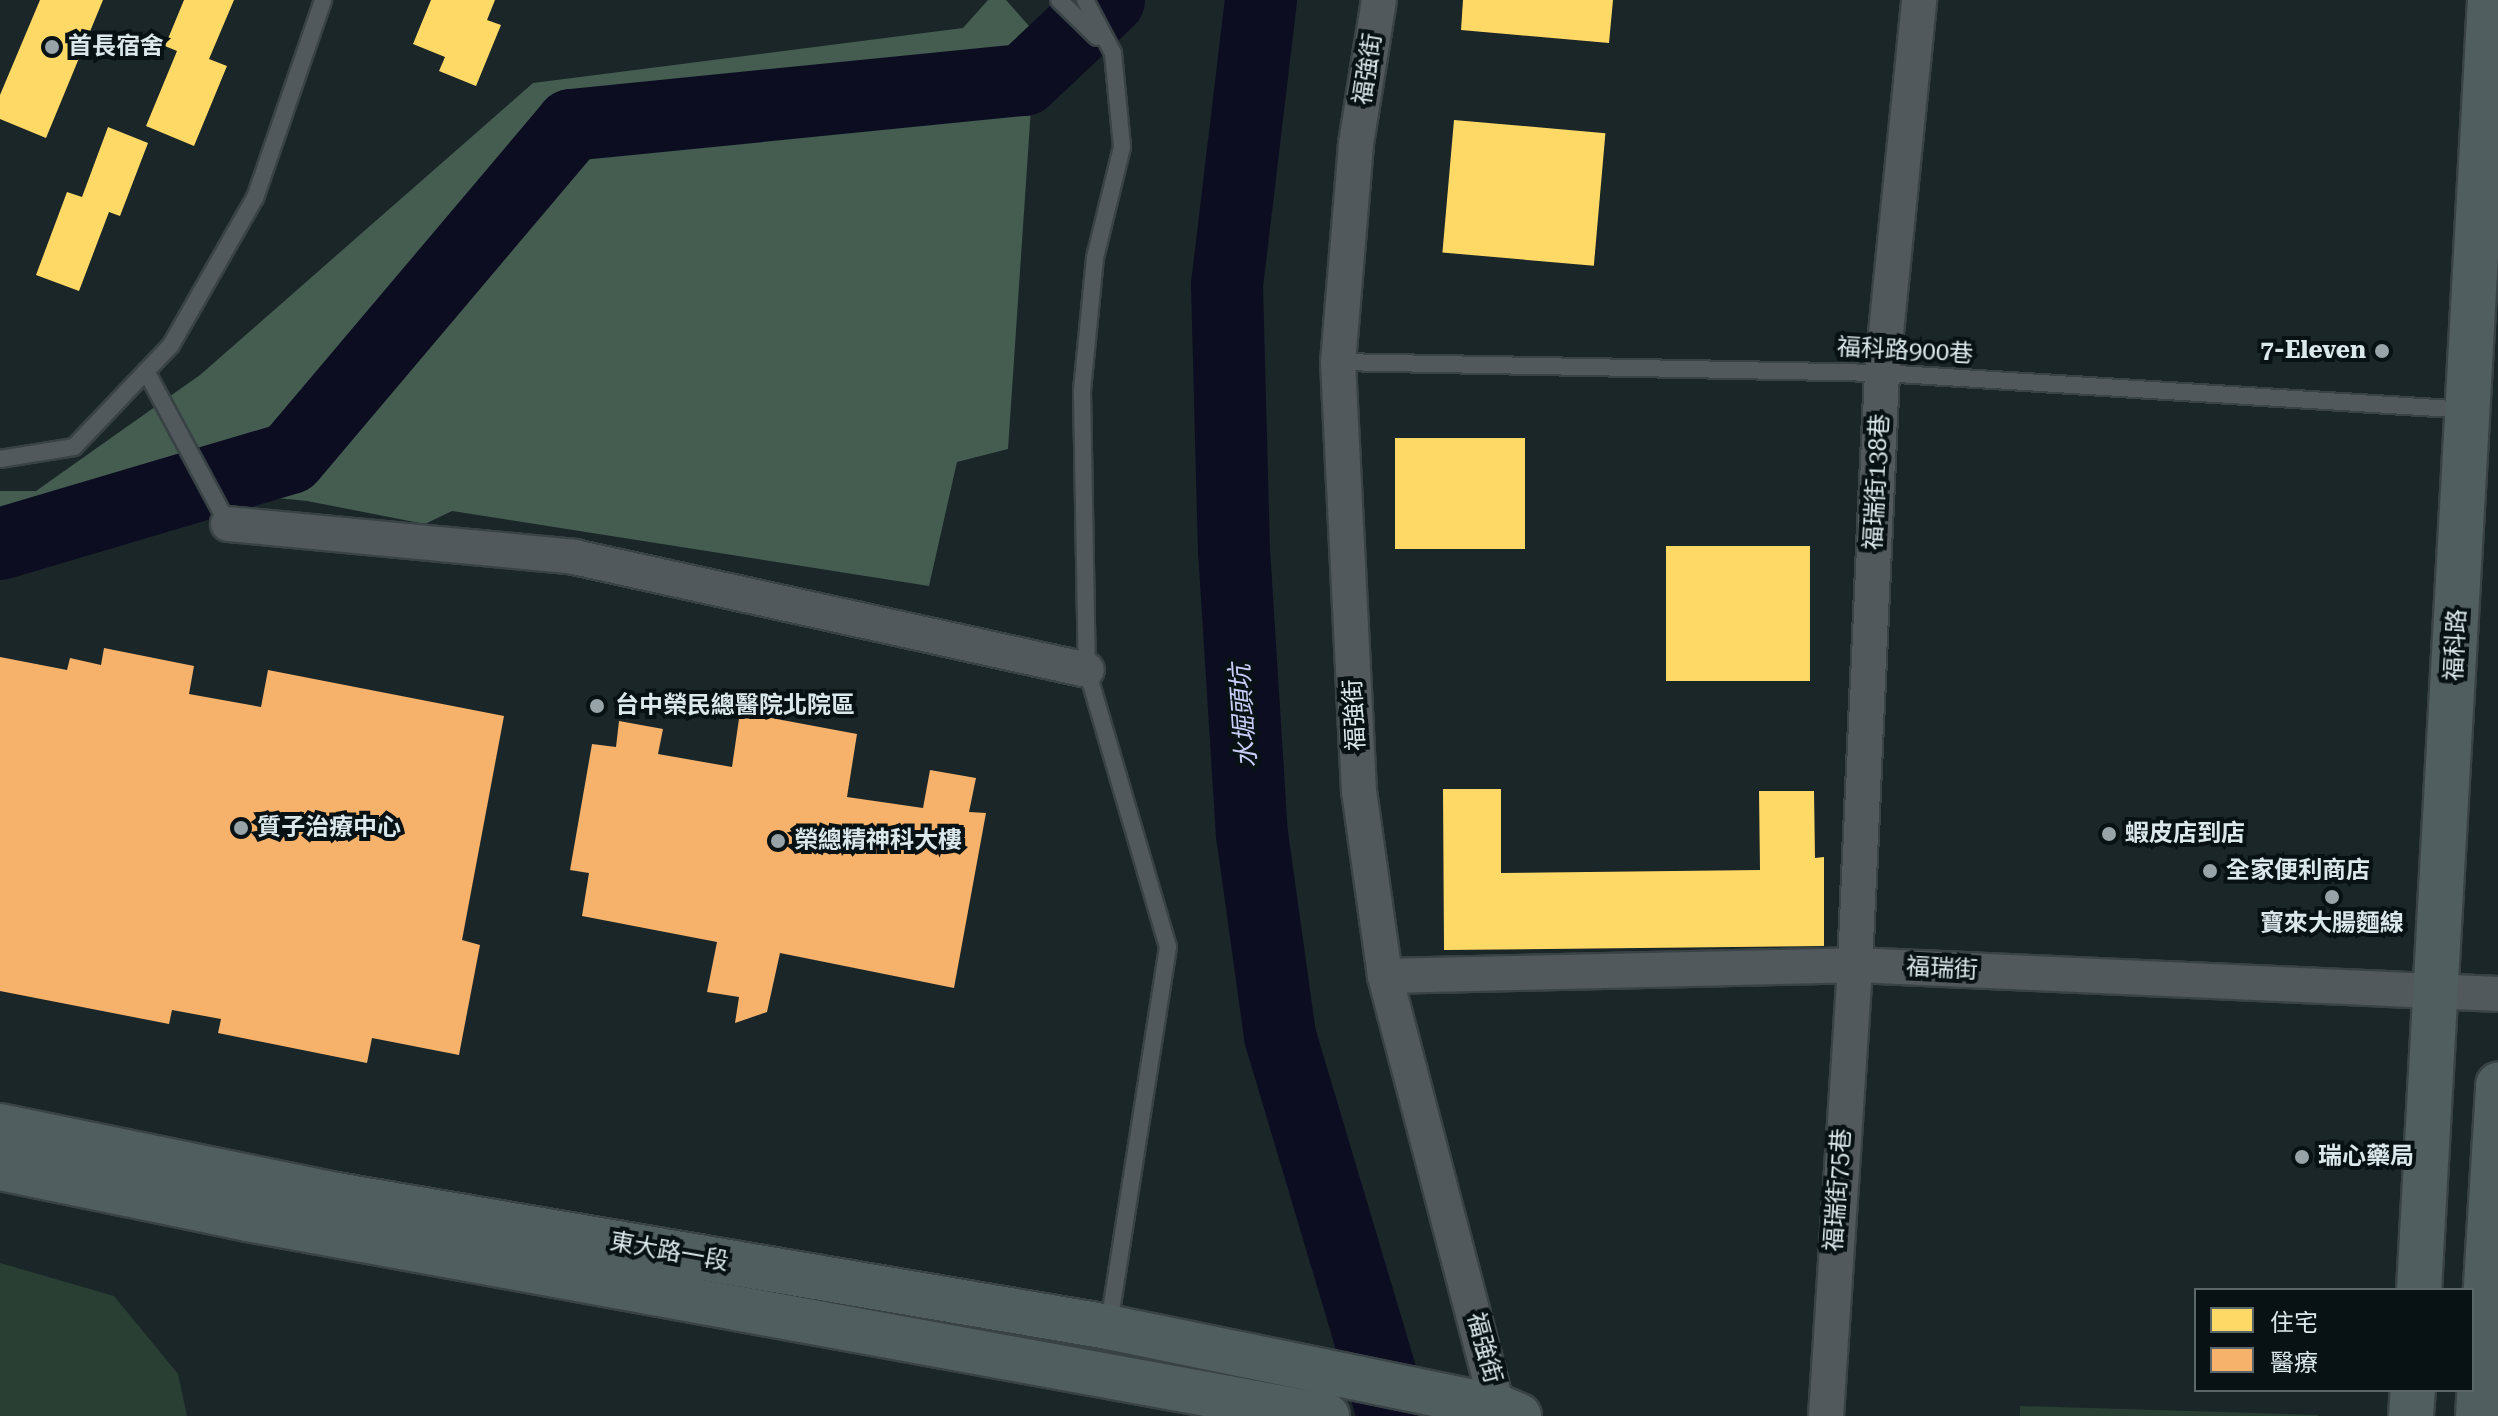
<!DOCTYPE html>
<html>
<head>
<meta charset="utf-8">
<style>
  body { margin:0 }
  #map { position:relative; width:2498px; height:1416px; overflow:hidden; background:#1b2629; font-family:"Roboto Serif","Noto Sans TC",serif }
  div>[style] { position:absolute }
  .green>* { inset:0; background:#2a3f34 }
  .forest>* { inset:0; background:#445d50 }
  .homes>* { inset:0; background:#ffd966; transform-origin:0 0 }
  .health>* { inset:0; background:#f6b26b }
  .river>* { height:72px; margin:-36px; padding:0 36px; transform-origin:36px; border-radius:36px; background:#0c0d21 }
  .roads { filter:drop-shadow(2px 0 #394245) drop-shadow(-2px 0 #394245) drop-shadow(0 2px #394245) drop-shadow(0 -2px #394245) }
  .lane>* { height:16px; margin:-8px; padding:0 8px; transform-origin:8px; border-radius:8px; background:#51595c }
  .street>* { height:34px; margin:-17px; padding:0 17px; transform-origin:17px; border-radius:17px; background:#51595c }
  .secondary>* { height:44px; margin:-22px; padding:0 22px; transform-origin:22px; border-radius:22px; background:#515e60 }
  .dots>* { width:22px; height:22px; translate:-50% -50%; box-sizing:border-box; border:4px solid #081113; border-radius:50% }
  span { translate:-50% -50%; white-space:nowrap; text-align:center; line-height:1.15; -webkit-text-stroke:8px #081113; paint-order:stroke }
  .poi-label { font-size:24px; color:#dae7eb; font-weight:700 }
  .left { translate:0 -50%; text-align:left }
  .right { translate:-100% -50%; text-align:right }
  .street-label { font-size:24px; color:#dae7eb }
  .water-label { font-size:26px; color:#c9cef8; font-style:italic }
  .legend { position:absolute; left:2194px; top:1288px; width:280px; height:104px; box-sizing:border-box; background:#081113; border:2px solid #5c6769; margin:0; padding:10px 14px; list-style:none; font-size:24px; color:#dae7eb }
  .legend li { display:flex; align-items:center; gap:16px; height:40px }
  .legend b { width:40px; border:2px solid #5c6769 }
</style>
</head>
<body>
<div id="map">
  <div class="green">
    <i style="clip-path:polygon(0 1263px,114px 1296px,178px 1374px,187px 1416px,0 1416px)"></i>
    <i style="clip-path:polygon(2020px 1406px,2318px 1415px,2318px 1416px,2020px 1416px)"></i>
  </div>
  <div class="forest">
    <i style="clip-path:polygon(988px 0,1006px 0,1036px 34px,1008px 449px,957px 462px,929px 586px,452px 511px,425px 524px,307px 501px,154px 486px,0 514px,0 491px,36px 491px,200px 375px,533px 83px,963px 28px)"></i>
  </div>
  <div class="homes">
    <i style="clip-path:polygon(40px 0,103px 0,46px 138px,0 119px,0 95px)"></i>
    <i style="clip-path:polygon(184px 0,234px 0,209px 59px,227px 66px,194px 146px,146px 126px,177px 51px,165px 46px)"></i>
    <i style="clip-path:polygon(431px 0,495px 0,487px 20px,501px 25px,476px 86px,439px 71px,445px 57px,413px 44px)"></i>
    <i style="clip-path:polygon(1463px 0,1613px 0,1609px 43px,1461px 30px)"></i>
    <i style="left:1454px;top:120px;width:152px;height:133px;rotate:5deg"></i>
    <i style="clip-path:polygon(108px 127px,148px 143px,120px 216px,109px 212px,79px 291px,36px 275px,67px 192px,82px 197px)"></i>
    <i style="left:1395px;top:438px;width:130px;height:111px"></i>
    <i style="left:1666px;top:546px;width:144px;height:135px"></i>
    <i style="clip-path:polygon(1443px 789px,1501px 789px,1501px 873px,1760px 870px,1759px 791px,1814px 791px,1815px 858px,1824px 857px,1824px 946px,1444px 950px)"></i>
  </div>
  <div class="health">
    <i style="clip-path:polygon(104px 648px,194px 666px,189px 694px,261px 707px,268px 670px,504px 716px,462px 940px,480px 945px,459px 1055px,372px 1038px,367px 1063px,218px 1033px,221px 1019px,172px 1010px,169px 1024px,0 991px,0 657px,67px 670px,70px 658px,101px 665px)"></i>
    <i style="clip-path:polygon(740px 712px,857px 734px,847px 797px,923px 808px,930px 770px,976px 778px,969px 812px,986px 813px,954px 988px,780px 953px,767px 1012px,735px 1023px,739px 997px,707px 992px,717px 942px,582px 916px,589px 873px,570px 870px,592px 744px,616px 747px,619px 721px,663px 729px,658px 754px,732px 767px)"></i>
  </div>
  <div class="river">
    <i style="left:1261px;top:0;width:287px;rotate:96.8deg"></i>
    <i style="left:1227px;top:285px;width:265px;rotate:88.5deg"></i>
    <i style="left:1234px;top:550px;width:285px;rotate:86.4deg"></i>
    <i style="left:1252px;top:834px;width:204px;rotate:82.1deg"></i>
    <i style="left:1280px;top:1036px;width:396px;rotate:73.4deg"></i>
    <i style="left:0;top:544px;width:302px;rotate:-16.5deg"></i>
    <i style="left:290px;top:458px;width:436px;rotate:-49.8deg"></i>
    <i style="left:571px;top:125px;width:455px;rotate:-5.7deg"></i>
    <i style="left:1024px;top:80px;width:117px;rotate:-43.3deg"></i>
  </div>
  <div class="roads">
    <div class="lane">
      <i style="left:1059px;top:0;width:53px;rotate:44.2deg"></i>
      <i style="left:1085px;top:0;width:60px;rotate:62.2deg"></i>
      <i style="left:1113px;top:53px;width:94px;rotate:84.5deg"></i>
      <i style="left:1122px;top:147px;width:114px;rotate:103.7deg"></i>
      <i style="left:1095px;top:258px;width:134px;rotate:95.6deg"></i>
      <i style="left:1082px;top:391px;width:279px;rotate:89deg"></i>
      <i style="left:1087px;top:670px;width:289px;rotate:73.7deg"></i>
      <i style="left:1168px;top:947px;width:383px;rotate:98.9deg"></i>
      <i style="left:1338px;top:362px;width:544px;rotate:1.16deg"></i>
      <i style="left:1882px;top:373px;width:587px;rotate:3.61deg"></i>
      <i style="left:146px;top:371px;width:174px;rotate:61.8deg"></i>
      <i style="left:0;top:459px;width:75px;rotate:-9.2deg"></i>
      <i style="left:74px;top:447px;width:141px;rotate:-46.4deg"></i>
      <i style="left:171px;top:345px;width:169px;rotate:-60.3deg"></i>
      <i style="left:255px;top:198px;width:209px;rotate:-71deg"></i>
    </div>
    <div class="street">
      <i style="left:1379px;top:0;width:146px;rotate:99.1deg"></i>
      <i style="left:1356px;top:144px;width:219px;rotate:94.7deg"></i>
      <i style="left:1338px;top:362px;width:430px;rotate:87.2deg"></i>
      <i style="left:1359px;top:791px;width:187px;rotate:82deg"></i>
      <i style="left:1385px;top:976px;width:455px;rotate:75.4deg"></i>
      <i style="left:228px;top:524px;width:348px;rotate:5.4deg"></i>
      <i style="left:574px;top:557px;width:525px;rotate:12.42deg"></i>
      <i style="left:1385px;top:976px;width:470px;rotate:-1.3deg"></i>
      <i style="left:1855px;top:965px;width:644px;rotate:2.58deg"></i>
      <i style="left:1826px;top:1416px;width:452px;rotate:-86.3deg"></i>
      <i style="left:1855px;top:965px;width:593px;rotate:-87.39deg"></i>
      <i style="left:1882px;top:373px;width:375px;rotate:-84.3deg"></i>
    </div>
    <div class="secondary">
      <i style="left:0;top:1126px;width:343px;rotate:11.6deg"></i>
      <i style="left:336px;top:1195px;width:783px;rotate:9.7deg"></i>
      <i style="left:1108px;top:1327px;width:399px;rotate:11.6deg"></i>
      <i style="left:1499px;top:1407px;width:22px;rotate:24deg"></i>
      <i style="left:0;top:1168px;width:253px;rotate:11.6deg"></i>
      <i style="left:248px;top:1219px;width:1097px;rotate:10.35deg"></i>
      <i style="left:2419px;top:1290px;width:1292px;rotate:-86.85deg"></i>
      <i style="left:2411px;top:1416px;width:26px;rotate:-86deg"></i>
      <i style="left:2478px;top:1416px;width:332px;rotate:-86.5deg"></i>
    </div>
  </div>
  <div class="dots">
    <i style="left:52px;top:47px;background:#97a3a7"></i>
    <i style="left:2382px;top:351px;background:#97a3a7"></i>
    <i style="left:597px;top:706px;background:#97a3a7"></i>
    <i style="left:241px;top:828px;background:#97a3a7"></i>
    <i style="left:2109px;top:834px;background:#97a3a7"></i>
    <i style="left:778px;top:841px;background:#97a3a7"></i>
    <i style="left:2210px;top:871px;background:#97a3a7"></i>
    <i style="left:2332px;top:897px;background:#97a3a7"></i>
    <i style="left:2302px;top:1157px;background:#97a3a7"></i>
  </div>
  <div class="poi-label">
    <span class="left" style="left:68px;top:47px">首長宿舍</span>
    <span class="right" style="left:2366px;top:351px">7-Eleven</span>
    <span class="left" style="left:615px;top:706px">台中榮民總醫院北院區</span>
    <span class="left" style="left:257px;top:828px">質子治療中心</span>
    <span class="left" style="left:2125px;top:834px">蝦皮店到店</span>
    <span class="left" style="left:794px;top:841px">榮總精神科大樓</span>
    <span class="left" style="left:2226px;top:871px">全家便利商店</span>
    <span style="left:2332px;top:924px">寶來大腸麵線</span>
    <span class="left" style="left:2318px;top:1157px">瑞心藥局</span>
  </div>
  <div class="street-label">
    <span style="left:1368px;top:69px;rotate:-81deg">福強街</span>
    <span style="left:1905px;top:351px;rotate:3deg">福科路900巷</span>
    <span style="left:1877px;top:482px;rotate:-87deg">福瑞街138巷</span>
    <span style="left:2456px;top:645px;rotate:-87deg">福科路</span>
    <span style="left:1355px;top:715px;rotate:-93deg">福強街</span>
    <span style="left:1942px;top:969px;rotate:3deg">福瑞街</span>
    <span style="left:1838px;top:1190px;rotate:-86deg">福瑞街75巷</span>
    <span style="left:669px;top:1252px;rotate:10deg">東大路一段</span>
    <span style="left:1484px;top:1348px;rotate:75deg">福強街</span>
  </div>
  <div class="water-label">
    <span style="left:1244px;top:716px;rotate:-94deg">水堀頭坑</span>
  </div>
  <ul class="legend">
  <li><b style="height:22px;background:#ffd966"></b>住宅</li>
  <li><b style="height:22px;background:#f6b26b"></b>醫療</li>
  </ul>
</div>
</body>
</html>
